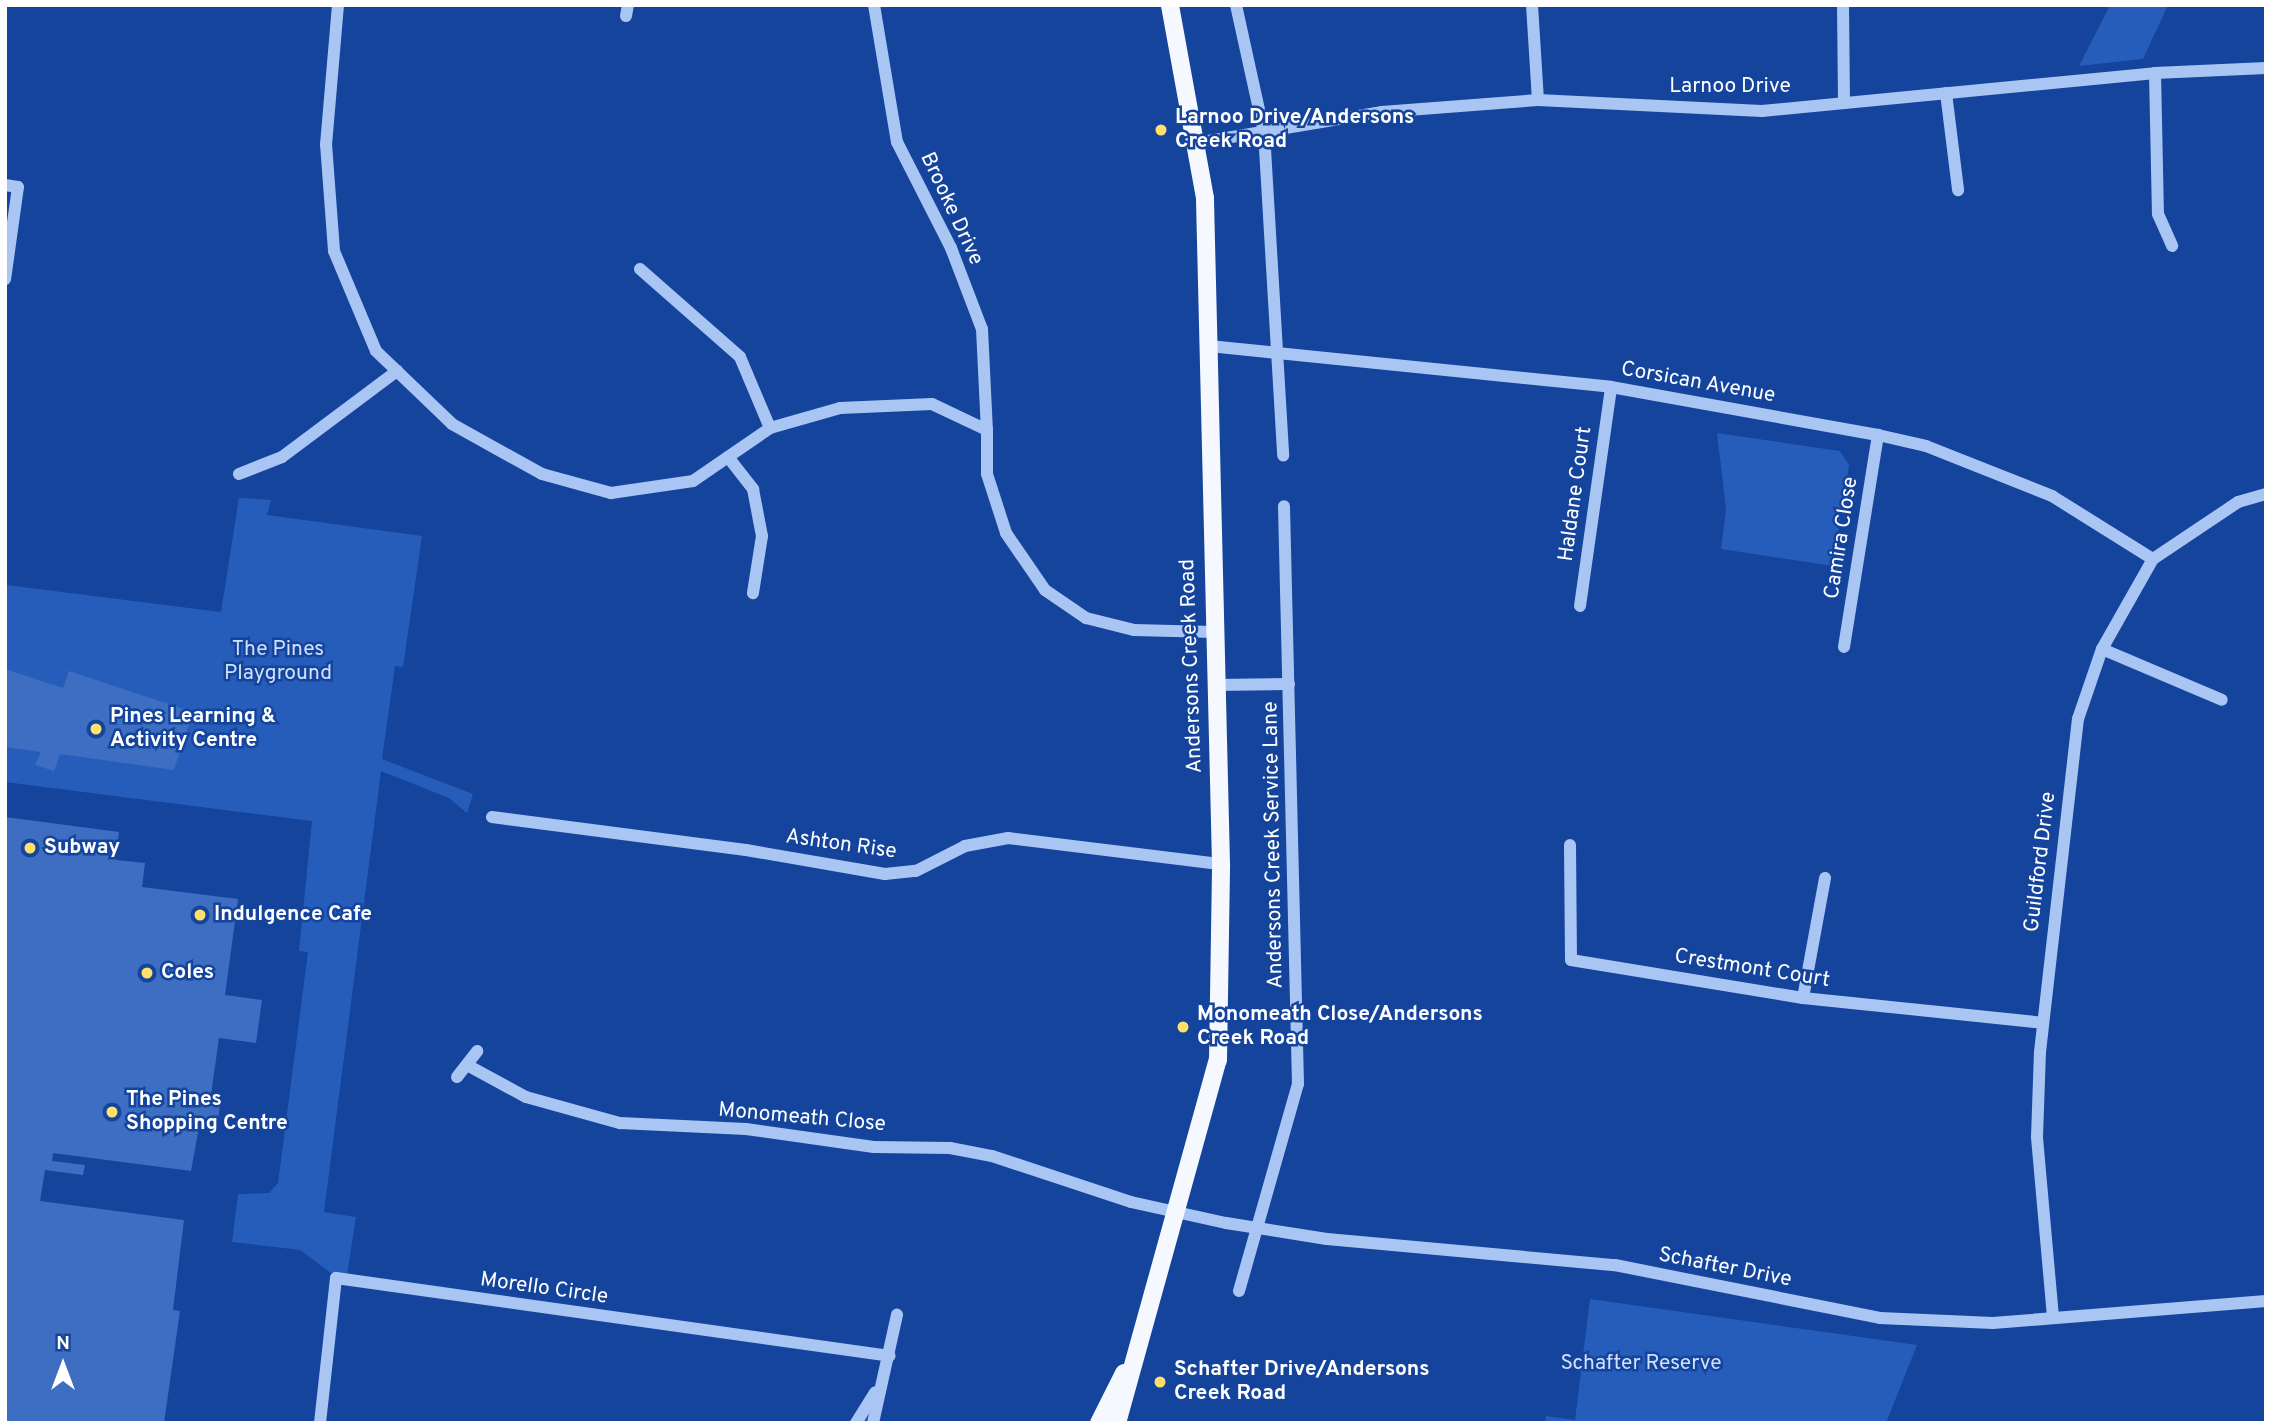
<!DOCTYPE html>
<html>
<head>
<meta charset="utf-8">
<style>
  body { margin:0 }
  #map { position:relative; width:2271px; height:1428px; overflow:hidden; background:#14449c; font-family:Overpass,sans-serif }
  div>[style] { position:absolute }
  .green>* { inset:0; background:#275dba }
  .building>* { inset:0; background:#3d6ec2 }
  .minor>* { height:12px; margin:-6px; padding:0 6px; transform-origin:6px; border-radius:6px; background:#a9c5f3 }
  .major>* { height:18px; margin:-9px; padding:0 9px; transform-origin:9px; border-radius:9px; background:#f5f8ff }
  .dots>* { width:19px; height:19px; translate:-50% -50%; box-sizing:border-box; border:4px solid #14449c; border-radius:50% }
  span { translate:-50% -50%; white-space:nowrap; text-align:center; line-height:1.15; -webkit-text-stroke:5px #14449c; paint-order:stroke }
  .street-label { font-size:21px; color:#fff }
  .poi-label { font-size:21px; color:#fff; font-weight:700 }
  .left { translate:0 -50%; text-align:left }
  .park-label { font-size:21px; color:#d1e1fd }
  .frame { position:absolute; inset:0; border:7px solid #fff; pointer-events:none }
  .north { position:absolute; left:28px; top:1330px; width:70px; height:70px; -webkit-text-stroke:5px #14449c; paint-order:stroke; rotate:0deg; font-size:19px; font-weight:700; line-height:28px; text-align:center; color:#fff }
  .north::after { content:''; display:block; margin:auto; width:24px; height:32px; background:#fff; clip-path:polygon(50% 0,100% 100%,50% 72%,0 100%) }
</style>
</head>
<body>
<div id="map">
  <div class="green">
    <i style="clip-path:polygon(2110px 5px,2168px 5px,2143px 59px,2079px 66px)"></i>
    <i style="clip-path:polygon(1717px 433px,1840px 451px,1849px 465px,1833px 566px,1721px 549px,1726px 509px)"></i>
    <i style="clip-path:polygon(239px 498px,271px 500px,267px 515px,422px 536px,403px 667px,395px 666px,382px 759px,473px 794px,467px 813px,449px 798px,381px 771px,324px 1212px,356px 1217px,347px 1275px,331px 1273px,300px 1250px,232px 1242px,238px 1194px,269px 1193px,278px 1183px,308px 952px,299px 951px,312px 821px,5px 782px,5px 581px,6px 585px,221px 612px)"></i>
    <i style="clip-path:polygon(1590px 1299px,1917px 1345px,1886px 1423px,1545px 1423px,1546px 1416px,1575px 1420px)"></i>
  </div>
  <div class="building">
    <i style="clip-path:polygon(5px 669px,63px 688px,69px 671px,193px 712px,174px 770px,60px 754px,54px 771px,35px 765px,41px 752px,5px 747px)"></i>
    <i style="clip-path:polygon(5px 817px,119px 832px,116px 860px,145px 863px,142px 887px,238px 899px,225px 995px,262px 1000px,256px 1043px,219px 1038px,211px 1095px,221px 1096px,217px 1130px,199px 1127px,191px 1171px,53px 1153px,52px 1161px,85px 1165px,83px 1175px,45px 1170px,40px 1201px,184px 1220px,173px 1310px,180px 1311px,164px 1423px,5px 1423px)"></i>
  </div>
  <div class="minor">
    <i style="left:338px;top:5px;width:140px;rotate:94.9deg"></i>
    <i style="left:326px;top:144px;width:107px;rotate:85.7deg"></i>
    <i style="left:334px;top:251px;width:108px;rotate:67.2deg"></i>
    <i style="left:376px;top:351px;width:105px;rotate:43.8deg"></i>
    <i style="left:452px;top:424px;width:103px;rotate:29.1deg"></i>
    <i style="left:542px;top:474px;width:72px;rotate:15.4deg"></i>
    <i style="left:611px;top:493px;width:83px;rotate:-8.3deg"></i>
    <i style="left:693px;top:481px;width:93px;rotate:-34.5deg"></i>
    <i style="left:770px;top:428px;width:73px;rotate:-15.9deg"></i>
    <i style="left:840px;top:408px;width:92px;rotate:-2.5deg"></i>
    <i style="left:932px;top:404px;width:61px;rotate:25.3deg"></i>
    <i style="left:987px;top:430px;width:44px;rotate:90deg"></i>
    <i style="left:987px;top:474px;width:62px;rotate:72.1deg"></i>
    <i style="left:1006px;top:533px;width:69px;rotate:55.6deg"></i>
    <i style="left:1045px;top:590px;width:50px;rotate:34.3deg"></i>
    <i style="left:1086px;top:618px;width:49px;rotate:14deg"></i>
    <i style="left:1134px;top:630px;width:79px;rotate:1.5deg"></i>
    <i style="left:874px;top:5px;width:139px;rotate:80.5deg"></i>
    <i style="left:897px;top:142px;width:119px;rotate:63deg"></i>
    <i style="left:951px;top:248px;width:87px;rotate:69.1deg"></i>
    <i style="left:982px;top:329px;width:101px;rotate:87.2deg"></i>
    <i style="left:1236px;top:5px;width:130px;rotate:77.6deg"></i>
    <i style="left:1264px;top:132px;width:324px;rotate:86.6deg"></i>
    <i style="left:1532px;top:5px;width:95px;rotate:86.4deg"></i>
    <i style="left:1843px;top:5px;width:98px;rotate:89.4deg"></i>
    <i style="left:626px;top:16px;width:11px;rotate:-80deg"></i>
    <i style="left:2155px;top:73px;width:141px;rotate:88.8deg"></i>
    <i style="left:2158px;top:214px;width:35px;rotate:66deg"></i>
    <i style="left:1946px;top:93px;width:98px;rotate:82.9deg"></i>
    <i style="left:1196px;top:143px;width:189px;rotate:-9.5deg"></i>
    <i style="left:1382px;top:112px;width:156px;rotate:-4.4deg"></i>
    <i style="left:1538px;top:100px;width:224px;rotate:2.8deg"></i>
    <i style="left:1762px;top:111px;width:395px;rotate:-5.5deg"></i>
    <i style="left:2155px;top:73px;width:111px;rotate:-2.6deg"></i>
    <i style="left:5px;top:185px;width:13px;rotate:9deg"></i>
    <i style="left:18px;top:187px;width:93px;rotate:98deg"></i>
    <i style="left:640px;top:269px;width:133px;rotate:41.3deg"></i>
    <i style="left:740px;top:357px;width:77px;rotate:67.1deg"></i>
    <i style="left:1209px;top:346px;width:404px;rotate:5.8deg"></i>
    <i style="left:1611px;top:387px;width:271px;rotate:10.2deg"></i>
    <i style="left:1878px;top:435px;width:49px;rotate:12.9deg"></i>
    <i style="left:1926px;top:446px;width:136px;rotate:21.6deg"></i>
    <i style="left:2052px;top:496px;width:119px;rotate:32deg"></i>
    <i style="left:728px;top:457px;width:41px;rotate:52deg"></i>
    <i style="left:753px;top:489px;width:48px;rotate:79.2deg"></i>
    <i style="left:762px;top:536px;width:58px;rotate:99deg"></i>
    <i style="left:239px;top:474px;width:46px;rotate:-21.6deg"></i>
    <i style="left:282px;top:457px;width:144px;rotate:-36.8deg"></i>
    <i style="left:1580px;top:606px;width:221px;rotate:-81.9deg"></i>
    <i style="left:1844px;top:647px;width:215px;rotate:-80.9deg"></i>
    <i style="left:2102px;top:649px;width:130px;rotate:23deg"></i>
    <i style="left:1214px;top:685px;width:75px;rotate:-0.8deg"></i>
    <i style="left:492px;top:817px;width:256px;rotate:7.4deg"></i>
    <i style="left:746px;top:850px;width:141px;rotate:9.8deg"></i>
    <i style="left:885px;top:874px;width:31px;rotate:-6deg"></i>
    <i style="left:916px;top:871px;width:55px;rotate:-27deg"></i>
    <i style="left:965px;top:846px;width:44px;rotate:-10.5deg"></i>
    <i style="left:1008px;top:838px;width:215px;rotate:7deg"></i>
    <i style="left:1570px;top:845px;width:115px;rotate:89.5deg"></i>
    <i style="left:1571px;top:960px;width:235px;rotate:9.3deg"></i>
    <i style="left:1803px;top:998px;width:241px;rotate:5.9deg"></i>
    <i style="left:1803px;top:998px;width:122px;rotate:-79.6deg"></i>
    <i style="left:467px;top:1065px;width:67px;rotate:28.5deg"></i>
    <i style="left:526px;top:1097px;width:98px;rotate:15.5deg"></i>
    <i style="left:620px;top:1123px;width:126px;rotate:2.7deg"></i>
    <i style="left:746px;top:1129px;width:129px;rotate:8deg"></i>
    <i style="left:874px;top:1147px;width:76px;rotate:0.8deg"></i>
    <i style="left:950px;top:1148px;width:43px;rotate:10.8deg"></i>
    <i style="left:992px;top:1156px;width:146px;rotate:18.3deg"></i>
    <i style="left:1131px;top:1202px;width:97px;rotate:12.5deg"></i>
    <i style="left:1226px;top:1223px;width:102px;rotate:9deg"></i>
    <i style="left:1327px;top:1239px;width:289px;rotate:5.2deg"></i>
    <i style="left:1615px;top:1265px;width:270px;rotate:11.3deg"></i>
    <i style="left:1880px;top:1318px;width:113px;rotate:2.5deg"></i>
    <i style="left:1993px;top:1323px;width:274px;rotate:-4.6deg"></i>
    <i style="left:457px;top:1077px;width:33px;rotate:-52deg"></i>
    <i style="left:1239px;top:1291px;width:215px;rotate:-74.1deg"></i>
    <i style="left:1298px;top:1084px;width:578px;rotate:-91.39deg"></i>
    <i style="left:2053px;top:1317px;width:181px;rotate:-95.1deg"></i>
    <i style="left:2037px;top:1137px;width:85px;rotate:-88deg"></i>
    <i style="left:2040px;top:1052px;width:335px;rotate:-83.5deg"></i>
    <i style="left:2078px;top:719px;width:74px;rotate:-71.1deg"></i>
    <i style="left:2102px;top:649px;width:103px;rotate:-60.5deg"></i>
    <i style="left:2153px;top:559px;width:102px;rotate:-33.8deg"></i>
    <i style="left:2238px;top:502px;width:29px;rotate:-16deg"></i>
    <i style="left:320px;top:1423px;width:146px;rotate:-83.7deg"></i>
    <i style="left:336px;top:1278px;width:559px;rotate:8.01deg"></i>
    <i style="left:856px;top:1423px;width:36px;rotate:-58deg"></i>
    <i style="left:873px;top:1423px;width:111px;rotate:-77.5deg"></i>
  </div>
  <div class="major">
    <i style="left:1099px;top:1423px;width:56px;rotate:-63.4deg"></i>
    <i style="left:1117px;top:1423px;width:377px;rotate:-74.5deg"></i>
    <i style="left:1218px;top:1060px;width:196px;rotate:-89.1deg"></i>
    <i style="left:1221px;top:864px;width:666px;rotate:-91.38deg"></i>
    <i style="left:1205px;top:198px;width:196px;rotate:-100.3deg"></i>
  </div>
  <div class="dots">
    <i style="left:1161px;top:130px;background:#ffe06b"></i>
    <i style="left:96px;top:729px;background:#ffe06b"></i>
    <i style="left:30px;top:848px;background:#ffe06b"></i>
    <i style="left:200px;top:915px;background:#ffe06b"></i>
    <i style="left:147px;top:973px;background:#ffe06b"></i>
    <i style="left:1183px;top:1027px;background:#ffe06b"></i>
    <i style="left:112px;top:1112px;background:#ffe06b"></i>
    <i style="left:1160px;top:1382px;background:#ffe06b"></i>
  </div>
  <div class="street-label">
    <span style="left:1730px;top:87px">Larnoo Drive</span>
    <span style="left:951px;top:209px;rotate:65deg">Brooke Drive</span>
    <span style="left:1698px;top:383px;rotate:10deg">Corsican Avenue</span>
    <span style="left:1576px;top:494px;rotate:-82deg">Haldane Court</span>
    <span style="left:1842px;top:538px;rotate:-81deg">Camira Close</span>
    <span style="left:1192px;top:666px;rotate:-92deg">Andersons Creek Road</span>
    <span style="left:841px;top:845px;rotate:8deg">Ashton Rise</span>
    <span style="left:1274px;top:845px;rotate:-91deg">Andersons Creek Service Lane</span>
    <span style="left:2041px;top:862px;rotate:-83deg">Guildford Drive</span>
    <span style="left:1752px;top:969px;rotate:9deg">Crestmont Court</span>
    <span style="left:802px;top:1118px;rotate:5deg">Monomeath Close</span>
    <span style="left:1725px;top:1268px;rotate:11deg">Schafter Drive</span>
    <span style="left:544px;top:1289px;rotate:8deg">Morello Circle</span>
  </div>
  <div class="poi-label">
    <span class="left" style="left:1175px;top:130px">Larnoo Drive/Andersons<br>Creek Road</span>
    <span class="left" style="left:110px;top:729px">Pines Learning &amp;<br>Activity Centre</span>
    <span class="left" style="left:44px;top:848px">Subway</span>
    <span class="left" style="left:214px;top:915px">Indulgence Cafe</span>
    <span class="left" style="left:161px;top:973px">Coles</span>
    <span class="left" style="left:1197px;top:1027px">Monomeath Close/Andersons<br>Creek Road</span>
    <span class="left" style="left:126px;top:1112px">The Pines<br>Shopping Centre</span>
    <span class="left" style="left:1174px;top:1382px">Schafter Drive/Andersons<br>Creek Road</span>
  </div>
  <div class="park-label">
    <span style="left:278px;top:662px">The Pines<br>Playground</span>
    <span style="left:1641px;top:1364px">Schafter Reserve</span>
  </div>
  <div class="frame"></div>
  <div class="north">N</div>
</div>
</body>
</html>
